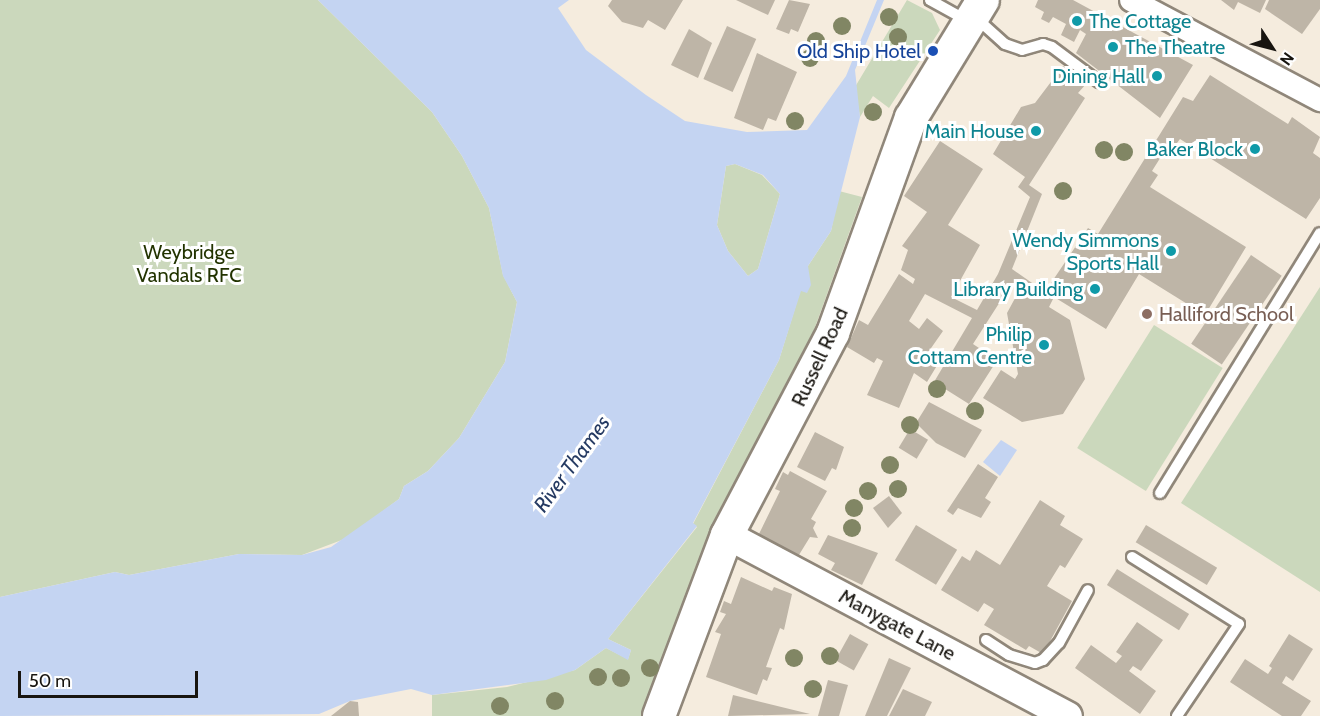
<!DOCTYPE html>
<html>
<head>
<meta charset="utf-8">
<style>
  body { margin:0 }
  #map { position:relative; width:1320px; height:716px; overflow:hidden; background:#f5ecde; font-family:Cabin,sans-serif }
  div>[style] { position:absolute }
  .green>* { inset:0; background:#cbd8bc; transform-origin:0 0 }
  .water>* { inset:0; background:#c4d4f2 }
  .building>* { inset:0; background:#beb5a7; transform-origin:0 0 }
  .roads { filter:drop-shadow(2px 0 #90877a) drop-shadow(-2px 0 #90877a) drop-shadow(0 2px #90877a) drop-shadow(0 -2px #90877a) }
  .service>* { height:10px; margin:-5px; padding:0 5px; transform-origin:5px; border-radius:5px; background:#fff }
  .minor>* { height:22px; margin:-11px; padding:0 11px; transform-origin:11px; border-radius:11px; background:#fff }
  .tertiary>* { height:28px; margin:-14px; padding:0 14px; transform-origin:14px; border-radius:14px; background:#fff }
  .secondary>* { height:32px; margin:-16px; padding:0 16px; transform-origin:16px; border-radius:16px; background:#fff }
  .trees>* { width:18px; height:18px; margin:-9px; border-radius:50%; background:#818664 }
  .dots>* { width:16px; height:16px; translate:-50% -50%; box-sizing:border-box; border:3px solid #fff; border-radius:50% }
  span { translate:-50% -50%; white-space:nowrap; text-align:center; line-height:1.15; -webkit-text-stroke:6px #fff; paint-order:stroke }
  .culture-label { font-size:20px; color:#0d838f }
  .left { translate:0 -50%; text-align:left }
  .right { translate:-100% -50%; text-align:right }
  .transit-label { font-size:20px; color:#164399 }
  .park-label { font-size:20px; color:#230 }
  .education-label { font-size:20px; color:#785e54 }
  .street-label { font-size:20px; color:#181510 }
  .water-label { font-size:21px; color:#253a62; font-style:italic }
  .north { position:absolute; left:1242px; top:18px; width:60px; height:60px; -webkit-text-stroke:4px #fff; paint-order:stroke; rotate:126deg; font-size:16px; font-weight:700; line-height:24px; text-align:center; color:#181510 }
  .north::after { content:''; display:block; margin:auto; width:21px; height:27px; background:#181510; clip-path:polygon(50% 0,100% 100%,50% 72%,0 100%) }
  .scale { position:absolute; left:18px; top:671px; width:180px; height:27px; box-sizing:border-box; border:3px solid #181510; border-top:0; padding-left:8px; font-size:18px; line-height:21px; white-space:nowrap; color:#181510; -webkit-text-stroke:4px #fff; paint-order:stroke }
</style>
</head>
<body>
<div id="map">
  <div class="green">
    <i style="clip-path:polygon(0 0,318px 0,432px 112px,462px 156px,489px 208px,503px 275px,517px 302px,505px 362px,459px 438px,428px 471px,404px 486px,399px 499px,347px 538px,302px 555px,239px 554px,129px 575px,115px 572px,0 597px)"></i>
    <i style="clip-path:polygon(907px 0,932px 13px,940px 30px,889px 108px,873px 96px,860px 117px,855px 87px)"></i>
    <i style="clip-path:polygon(735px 164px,762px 175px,780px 194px,758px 269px,748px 276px,728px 251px,717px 225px,726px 166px)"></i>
    <i style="clip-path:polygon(839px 191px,862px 197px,800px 369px,706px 545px,646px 716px,432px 716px,432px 695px,507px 687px,575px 670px,606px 648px,628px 659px,631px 650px,608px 639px,697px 527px,693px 524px,779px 360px,808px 266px,831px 231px)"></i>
    <i style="clip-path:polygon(1320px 287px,1320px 592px,1181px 503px)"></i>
    <i style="left:1154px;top:325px;width:81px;height:145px;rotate:32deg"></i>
  </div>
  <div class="water">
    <i style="clip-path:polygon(evenodd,318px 0,569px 0,558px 8px,586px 50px,646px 95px,685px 121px,747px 132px,807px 130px,846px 76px,877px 0,884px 0,855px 70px,860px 117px,831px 231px,808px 266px,811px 285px,807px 293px,801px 291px,779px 360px,693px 523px,697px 526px,608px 639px,631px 650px,628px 660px,606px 648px,575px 670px,546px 680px,432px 695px,411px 689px,350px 701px,319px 714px,0 716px,0 597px,115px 572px,129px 575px,239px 554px,302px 555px,331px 547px,399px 499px,404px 486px,428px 471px,459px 438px,505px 362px,517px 302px,503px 276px,489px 208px,462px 156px,432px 112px,318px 0,735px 164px,763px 175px,780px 194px,758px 269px,748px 276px,728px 251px,717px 225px,726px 166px,735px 164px)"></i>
    <i style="clip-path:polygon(1001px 440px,1017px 450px,1000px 476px,983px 462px)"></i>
  </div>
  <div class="building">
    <i style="clip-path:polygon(612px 0,683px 0,665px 30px,648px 20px,643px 28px,622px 22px,608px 6px)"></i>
    <i style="clip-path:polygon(736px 0,775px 0,768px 15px)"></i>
    <i style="clip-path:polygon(789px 0,810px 4px,798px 32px,791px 29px,789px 34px,776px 29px)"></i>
    <i style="clip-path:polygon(1038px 0,1073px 0,1193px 65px,1160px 118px,1076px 53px,1086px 34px,1080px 30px,1074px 42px,1061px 35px,1066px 24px,1053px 17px,1049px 23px,1041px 19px,1044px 12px,1035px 7px)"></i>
    <i style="clip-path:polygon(1221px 0,1266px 0,1260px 13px,1238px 2px,1234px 10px)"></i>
    <i style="clip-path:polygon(1269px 0,1320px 0,1320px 9px,1302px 34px,1265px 9px)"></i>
    <i style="left:727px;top:26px;width:32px;height:58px;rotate:24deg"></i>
    <i style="clip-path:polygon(689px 29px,712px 43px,698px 78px,671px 65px)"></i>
    <i style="clip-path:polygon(757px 53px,797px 72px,776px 121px,768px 118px,763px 130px,734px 118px)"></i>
    <i style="clip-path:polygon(1063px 66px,1086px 84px,1078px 93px,1085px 98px,1029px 185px,1042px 194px,1012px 269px,1045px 292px,1088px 228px,1098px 234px,1183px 97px,1193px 101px,1210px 75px,1288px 124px,1292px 117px,1320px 137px,1313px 153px,1320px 158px,1320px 198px,1306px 219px,1180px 139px,1174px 147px,1169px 144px,1152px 171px,1158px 175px,1150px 187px,1246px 247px,1205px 315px,1139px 274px,1106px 329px,1054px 297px,1049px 307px,1070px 320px,1085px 379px,1063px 414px,1022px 422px,983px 398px,1001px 370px,1015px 379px,1018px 374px,1007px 313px,1020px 289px,1012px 283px,973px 344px,991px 356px,988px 360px,994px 365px,969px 404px,934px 382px,972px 318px,925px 294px,909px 321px,919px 329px,927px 318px,943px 331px,929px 351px,941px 359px,927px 382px,914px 373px,899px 408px,867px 395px,883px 361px,877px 358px,874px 363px,847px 347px,859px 320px,868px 325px,899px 274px,913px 284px,915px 279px,901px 270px,908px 250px,902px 246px,927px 212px,904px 196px,940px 141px,983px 169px,948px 225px,980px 245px,951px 297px,977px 310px,998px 274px,1030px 197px,1018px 187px,1025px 177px,993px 154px,1021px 107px,1035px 103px)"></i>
    <i style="left:1251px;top:255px;width:37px;height:107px;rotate:34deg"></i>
    <i style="clip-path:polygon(929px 402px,982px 430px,965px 458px,936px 443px,916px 423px)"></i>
    <i style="left:910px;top:429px;width:21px;height:22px;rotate:31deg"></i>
    <i style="clip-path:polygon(815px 432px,844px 447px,836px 470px,832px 468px,825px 481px,797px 467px)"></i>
    <i style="clip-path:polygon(978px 464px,998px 477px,985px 498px,991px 502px,981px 518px,958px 508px,953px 515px,947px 511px)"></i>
    <i style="clip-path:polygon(790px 471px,827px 491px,811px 519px,816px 522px,813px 528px,818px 538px,810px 537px,794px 563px,755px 542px,780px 491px,775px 489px,783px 472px,788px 475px)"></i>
    <i style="clip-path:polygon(889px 496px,902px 513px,888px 528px,873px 508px)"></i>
    <i style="clip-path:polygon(1040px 500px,1065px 516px,1060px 525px,1083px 539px,1065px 568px,1060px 565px,1047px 586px,1072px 601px,1043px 654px,1029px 646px,1026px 650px,984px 625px,994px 609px,984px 603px,978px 612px,941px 590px,962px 556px,970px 561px,976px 550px,1000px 565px)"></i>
    <i style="left:916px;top:525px;width:48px;height:41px;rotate:31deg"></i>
    <i style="left:1146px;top:525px;width:83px;height:20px;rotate:31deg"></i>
    <i style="clip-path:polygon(828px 535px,878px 553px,862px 585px,831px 570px,835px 563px,818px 554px)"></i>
    <i style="left:1117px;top:569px;width:85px;height:19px;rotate:32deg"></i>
    <i style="clip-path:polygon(741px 577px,772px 591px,774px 587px,792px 594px,784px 630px,780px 628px,766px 667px,772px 668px,767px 681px,763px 679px,757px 695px,706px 677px,721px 634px,715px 632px,726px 614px,720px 612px,724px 601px,731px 604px)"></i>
    <i style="clip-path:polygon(1137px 622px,1163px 640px,1141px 671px,1133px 666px,1129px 671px,1156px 691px,1140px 714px,1075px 668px,1091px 645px,1116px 663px,1122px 656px,1116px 652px)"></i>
    <i style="left:850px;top:634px;width:21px;height:30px;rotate:29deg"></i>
    <i style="clip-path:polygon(1289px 634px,1313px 649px,1293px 681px,1286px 676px,1282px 683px,1311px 701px,1301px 716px,1282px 716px,1230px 682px,1245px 659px,1268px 674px,1272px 668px,1269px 666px)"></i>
    <i style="clip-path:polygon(889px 658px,911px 668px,887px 716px,865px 716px)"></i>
    <i style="clip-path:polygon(828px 680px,848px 685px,839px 716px,818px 716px)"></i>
    <i style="clip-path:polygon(903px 689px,932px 702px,925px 716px,889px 716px)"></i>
    <i style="clip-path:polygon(733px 695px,810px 714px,728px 716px)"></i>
    <i style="clip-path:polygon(350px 701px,358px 702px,359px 716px,331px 716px)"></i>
  </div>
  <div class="roads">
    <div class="service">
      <i style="left:930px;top:0;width:43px;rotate:28.9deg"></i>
      <i style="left:975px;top:17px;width:40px;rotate:42deg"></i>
      <i style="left:1005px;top:44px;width:18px;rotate:19deg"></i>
      <i style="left:1022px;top:50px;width:22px;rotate:-16deg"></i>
      <i style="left:1043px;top:44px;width:9px;rotate:18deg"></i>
      <i style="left:1052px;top:47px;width:59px;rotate:36.7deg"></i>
      <i style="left:1160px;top:493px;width:305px;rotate:-58.4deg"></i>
      <i style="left:1132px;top:557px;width:126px;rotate:32.1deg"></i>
      <i style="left:1239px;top:624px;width:111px;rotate:124deg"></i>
      <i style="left:986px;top:640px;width:27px;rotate:33deg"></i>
      <i style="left:1009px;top:655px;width:27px;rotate:17deg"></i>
      <i style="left:1035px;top:663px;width:9px;rotate:-21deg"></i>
      <i style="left:1043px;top:660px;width:23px;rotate:-47deg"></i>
      <i style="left:1059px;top:643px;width:60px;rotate:-61.3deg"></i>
    </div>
    <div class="minor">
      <i style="left:1131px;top:0;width:214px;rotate:27.9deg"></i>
    </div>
    <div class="tertiary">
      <i style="left:727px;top:535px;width:386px;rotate:28deg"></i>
    </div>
    <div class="secondary">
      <i style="left:659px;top:716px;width:193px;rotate:-69.4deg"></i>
      <i style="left:727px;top:535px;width:228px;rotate:-62.3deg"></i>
      <i style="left:833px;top:333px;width:229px;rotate:-70.1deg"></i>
      <i style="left:911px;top:118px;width:138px;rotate:-58.6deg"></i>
    </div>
  </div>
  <div class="trees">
    <i style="left:889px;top:17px"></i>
    <i style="left:842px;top:26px"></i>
    <i style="left:898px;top:37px"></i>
    <i style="left:816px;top:41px"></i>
    <i style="left:810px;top:58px"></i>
    <i style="left:873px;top:112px"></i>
    <i style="left:795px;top:121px"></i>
    <i style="left:1104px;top:150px"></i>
    <i style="left:1124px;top:152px"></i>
    <i style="left:1063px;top:191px"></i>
    <i style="left:937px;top:389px"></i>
    <i style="left:975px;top:411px"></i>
    <i style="left:910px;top:425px"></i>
    <i style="left:890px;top:465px"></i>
    <i style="left:898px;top:489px"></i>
    <i style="left:868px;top:491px"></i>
    <i style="left:854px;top:508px"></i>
    <i style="left:852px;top:528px"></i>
    <i style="left:830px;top:656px"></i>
    <i style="left:794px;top:658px"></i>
    <i style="left:650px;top:668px"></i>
    <i style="left:598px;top:677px"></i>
    <i style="left:621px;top:678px"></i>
    <i style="left:813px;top:689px"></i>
    <i style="left:555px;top:701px"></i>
    <i style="left:500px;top:706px"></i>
  </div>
  <div class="dots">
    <i style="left:1077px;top:21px;background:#0f9aa8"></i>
    <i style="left:1113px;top:47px;background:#0f9aa8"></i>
    <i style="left:933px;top:51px;background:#1a4fb4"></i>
    <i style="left:1157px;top:76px;background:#0f9aa8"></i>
    <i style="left:1036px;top:131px;background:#0f9aa8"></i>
    <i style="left:1255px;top:149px;background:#0f9aa8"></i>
    <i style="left:1171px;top:251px;background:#0f9aa8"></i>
    <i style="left:1095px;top:289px;background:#0f9aa8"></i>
    <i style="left:1147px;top:314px;background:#8d6e63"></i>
    <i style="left:1044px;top:345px;background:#0f9aa8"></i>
  </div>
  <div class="culture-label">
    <span class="left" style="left:1089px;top:21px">The Cottage</span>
    <span class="left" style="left:1125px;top:47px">The Theatre</span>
    <span class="right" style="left:1145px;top:76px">Dining Hall</span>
    <span class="right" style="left:1024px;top:131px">Main House</span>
    <span class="right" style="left:1243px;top:149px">Baker Block</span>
    <span class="right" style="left:1159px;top:252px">Wendy Simmons<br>Sports Hall</span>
    <span class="right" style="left:1083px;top:289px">Library Building</span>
    <span class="right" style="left:1032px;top:346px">Philip<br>Cottam Centre</span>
  </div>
  <div class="transit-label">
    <span class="right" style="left:921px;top:51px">Old Ship Hotel</span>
  </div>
  <div class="park-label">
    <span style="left:189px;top:264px">Weybridge<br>Vandals RFC</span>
  </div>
  <div class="education-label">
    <span class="left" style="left:1159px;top:314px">Halliford School</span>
  </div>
  <div class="street-label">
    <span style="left:820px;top:357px;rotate:-65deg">Russell Road</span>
    <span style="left:897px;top:625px;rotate:28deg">Manygate Lane</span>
  </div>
  <div class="water-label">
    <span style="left:572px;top:464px;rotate:-54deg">River Thames</span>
  </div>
  <div class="north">N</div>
  <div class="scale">50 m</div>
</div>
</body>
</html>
